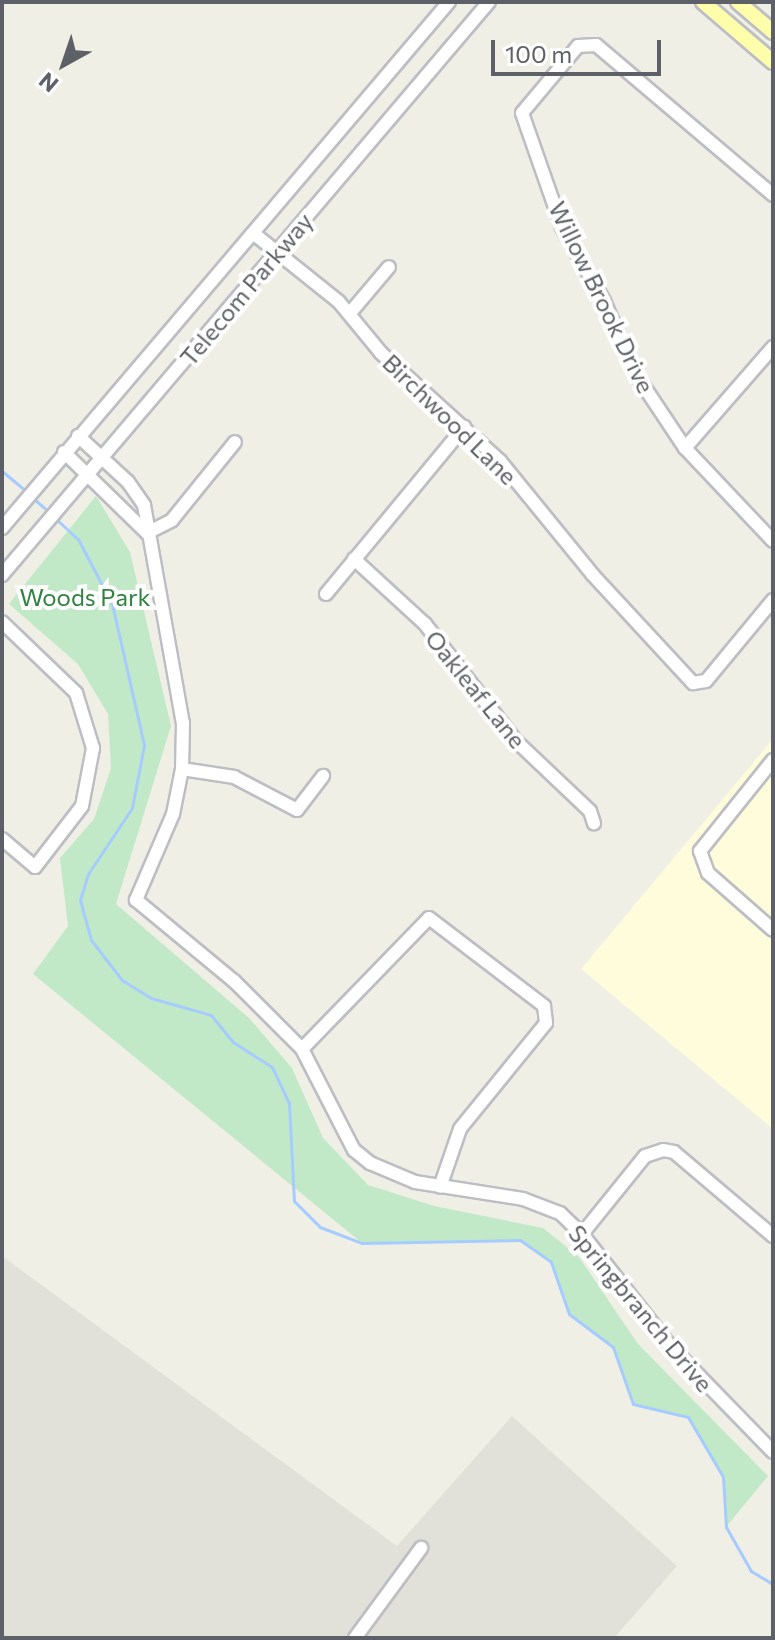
<!DOCTYPE html>
<html>
<head>
<meta charset="utf-8">
<style>
  body { margin:0 }
  #map { position:relative; width:775px; height:1640px; overflow:hidden; background:#f0efe5; font-family:Commissioner,sans-serif }
  div>[style] { position:absolute }
  .commercial>* { inset:0; background:#fffcdb }
  .industrial>* { inset:0; background:#e1e1da }
  .green>* { inset:0; background:#c1e9c7 }
  .stream>* { height:3px; margin:-1.5px; padding:0 1.5px; transform-origin:1.5px; border-radius:1.5px; background:#a6ccff }
  .roads { filter:drop-shadow(2px 0 #bdbec4) drop-shadow(-2px 0 #bdbec4) drop-shadow(0 2px #bdbec4) drop-shadow(0 -2px #bdbec4) }
  .minor>* { height:12px; margin:-6px; padding:0 6px; transform-origin:6px; border-radius:6px; background:#fff }
  .major>* { height:14px; margin:-7px; padding:0 7px; transform-origin:7px; border-radius:7px; background:#fffeab }
  span { translate:-50% -50%; white-space:nowrap; text-align:center; line-height:1.15; -webkit-text-stroke:8px #fff; paint-order:stroke }
  .street-label { font-size:24px; color:#5d6066 }
  .park-label { font-size:24px; color:#308240 }
  .frame { position:absolute; inset:0; border:4px solid #5d6066; pointer-events:none }
  .north { position:absolute; left:24px; top:24px; width:80px; height:80px; -webkit-text-stroke:6px #fff; paint-order:stroke; rotate:220deg; font-size:22px; font-weight:700; line-height:32px; text-align:center; color:#5d6066 }
  .north::after { content:''; display:block; margin:auto; width:28px; height:36px; background:#5d6066; clip-path:polygon(50% 0,100% 100%,50% 72%,0 100%) }
  .scale { position:absolute; left:491px; top:40px; width:170px; height:36px; box-sizing:border-box; border:4px solid #5d6066; border-top:0; padding-left:10px; font-size:24px; line-height:28px; white-space:nowrap; color:#5d6066; -webkit-text-stroke:6px #fff; paint-order:stroke }
</style>
</head>
<body>
<div id="map">
  <div class="commercial">
    <i style="clip-path:polygon(773px 739px,773px 1129px,581px 969px)"></i>
  </div>
  <div class="industrial">
    <i style="clip-path:polygon(2px 1256px,397px 1546px,512px 1416px,677px 1566px,614px 1638px,2px 1638px)"></i>
  </div>
  <div class="green">
    <i style="clip-path:polygon(96px 496px,130px 552px,171px 726px,116px 904px,249px 1018px,292px 1068px,323px 1138px,368px 1185px,434px 1206px,543px 1228px,579px 1257px,638px 1344px,768px 1476px,726px 1527px,723px 1477px,688px 1417px,633px 1404px,613px 1347px,569px 1314px,551px 1261px,520px 1240px,362px 1243px,33px 974px,68px 926px,60px 858px,94px 819px,111px 768px,108px 714px,78px 664px,9px 604px)"></i>
  </div>
  <div class="stream">
    <i style="left:2px;top:471px;width:34px;rotate:40deg"></i>
    <i style="left:34px;top:499px;width:20px;rotate:41deg"></i>
    <i style="left:54px;top:517px;width:33px;rotate:43deg"></i>
    <i style="left:78px;top:539px;width:73px;rotate:62.4deg"></i>
    <i style="left:112px;top:604px;width:145px;rotate:77.2deg"></i>
    <i style="left:144px;top:745px;width:64px;rotate:100.8deg"></i>
    <i style="left:132px;top:808px;width:79px;rotate:123.7deg"></i>
    <i style="left:88px;top:874px;width:27px;rotate:107deg"></i>
    <i style="left:80px;top:900px;width:41px;rotate:74.6deg"></i>
    <i style="left:91px;top:940px;width:51px;rotate:52.2deg"></i>
    <i style="left:122px;top:980px;width:34px;rotate:32deg"></i>
    <i style="left:151px;top:998px;width:62px;rotate:15.8deg"></i>
    <i style="left:211px;top:1015px;width:35px;rotate:51deg"></i>
    <i style="left:233px;top:1042px;width:46px;rotate:32.7deg"></i>
    <i style="left:272px;top:1067px;width:40px;rotate:65deg"></i>
    <i style="left:289px;top:1103px;width:98px;rotate:87.1deg"></i>
    <i style="left:294px;top:1201px;width:37px;rotate:45deg"></i>
    <i style="left:320px;top:1227px;width:45px;rotate:20.9deg"></i>
    <i style="left:362px;top:1243px;width:158px;rotate:-1.1deg"></i>
    <i style="left:520px;top:1240px;width:38px;rotate:35deg"></i>
    <i style="left:551px;top:1262px;width:55px;rotate:70.9deg"></i>
    <i style="left:569px;top:1314px;width:55px;rotate:36.9deg"></i>
    <i style="left:613px;top:1347px;width:60px;rotate:70.7deg"></i>
    <i style="left:633px;top:1404px;width:57px;rotate:13.3deg"></i>
    <i style="left:688px;top:1417px;width:69px;rotate:59.7deg"></i>
    <i style="left:723px;top:1477px;width:50px;rotate:86.6deg"></i>
    <i style="left:726px;top:1527px;width:51px;rotate:60.4deg"></i>
    <i style="left:751px;top:1571px;width:26px;rotate:31deg"></i>
  </div>
  <div class="roads">
    <div class="minor">
      <i style="left:773px;top:195px;width:232px;rotate:-139.7deg"></i>
      <i style="left:596px;top:45px;width:18px;rotate:177deg"></i>
      <i style="left:578px;top:46px;width:87px;rotate:129.9deg"></i>
      <i style="left:522px;top:113px;width:121px;rotate:70.7deg"></i>
      <i style="left:562px;top:227px;width:85px;rotate:60.4deg"></i>
      <i style="left:604px;top:301px;width:78px;rotate:66.7deg"></i>
      <i style="left:635px;top:373px;width:90px;rotate:56.3deg"></i>
      <i style="left:685px;top:448px;width:128px;rotate:46.6deg"></i>
      <i style="left:253px;top:233px;width:110px;rotate:38.7deg"></i>
      <i style="left:339px;top:302px;width:66px;rotate:50.5deg"></i>
      <i style="left:381px;top:353px;width:161px;rotate:42.2deg"></i>
      <i style="left:500px;top:461px;width:146px;rotate:50.8deg"></i>
      <i style="left:592px;top:574px;width:149px;rotate:47.2deg"></i>
      <i style="left:693px;top:683px;width:13px;rotate:-9deg"></i>
      <i style="left:706px;top:681px;width:105px;rotate:-50.4deg"></i>
      <i style="left:350px;top:313px;width:60px;rotate:-49.7deg"></i>
      <i style="left:78px;top:436px;width:68px;rotate:42.6deg"></i>
      <i style="left:128px;top:482px;width:28px;rotate:55deg"></i>
      <i style="left:144px;top:505px;width:221px;rotate:79.9deg"></i>
      <i style="left:183px;top:723px;width:46px;rotate:91.2deg"></i>
      <i style="left:182px;top:769px;width:46px;rotate:101.3deg"></i>
      <i style="left:173px;top:814px;width:94px;rotate:113.3deg"></i>
      <i style="left:136px;top:900px;width:127px;rotate:39.6deg"></i>
      <i style="left:234px;top:981px;width:96px;rotate:45deg"></i>
      <i style="left:302px;top:1049px;width:114px;rotate:62.8deg"></i>
      <i style="left:354px;top:1150px;width:21px;rotate:39deg"></i>
      <i style="left:370px;top:1163px;width:49px;rotate:22.9deg"></i>
      <i style="left:415px;top:1182px;width:109px;rotate:8.9deg"></i>
      <i style="left:523px;top:1199px;width:40px;rotate:21deg"></i>
      <i style="left:560px;top:1213px;width:30px;rotate:44deg"></i>
      <i style="left:582px;top:1234px;width:144px;rotate:51.8deg"></i>
      <i style="left:671px;top:1347px;width:146px;rotate:45.8deg"></i>
      <i style="left:685px;top:448px;width:134px;rotate:-48.9deg"></i>
      <i style="left:64px;top:452px;width:116px;rotate:44.3deg"></i>
      <i style="left:2px;top:528px;width:690px;rotate:-49.64deg"></i>
      <i style="left:147px;top:533px;width:28px;rotate:-27deg"></i>
      <i style="left:172px;top:520px;width:100px;rotate:-51.1deg"></i>
      <i style="left:354px;top:559px;width:96px;rotate:42.5deg"></i>
      <i style="left:425px;top:624px;width:147px;rotate:52.2deg"></i>
      <i style="left:515px;top:740px;width:103px;rotate:43.4deg"></i>
      <i style="left:590px;top:811px;width:13px;rotate:72deg"></i>
      <i style="left:2px;top:575px;width:752px;rotate:-49.64deg"></i>
      <i style="left:326px;top:594px;width:217px;rotate:-50.4deg"></i>
      <i style="left:2px;top:622px;width:103px;rotate:43.8deg"></i>
      <i style="left:76px;top:693px;width:58px;rotate:72.8deg"></i>
      <i style="left:93px;top:748px;width:59px;rotate:100.7deg"></i>
      <i style="left:82px;top:806px;width:77px;rotate:127.6deg"></i>
      <i style="left:35px;top:867px;width:43px;rotate:-139.7deg"></i>
      <i style="left:773px;top:760px;width:117px;rotate:128.7deg"></i>
      <i style="left:700px;top:851px;width:23px;rotate:70deg"></i>
      <i style="left:708px;top:873px;width:86px;rotate:41.2deg"></i>
      <i style="left:182px;top:769px;width:53px;rotate:8.7deg"></i>
      <i style="left:234px;top:777px;width:71px;rotate:27.6deg"></i>
      <i style="left:297px;top:810px;width:43px;rotate:-52.6deg"></i>
      <i style="left:302px;top:1049px;width:182px;rotate:-45.9deg"></i>
      <i style="left:429px;top:918px;width:145px;rotate:37.4deg"></i>
      <i style="left:544px;top:1006px;width:17px;rotate:83deg"></i>
      <i style="left:546px;top:1023px;width:136px;rotate:129.1deg"></i>
      <i style="left:460px;top:1129px;width:61px;rotate:109deg"></i>
      <i style="left:582px;top:1234px;width:100px;rotate:-51.1deg"></i>
      <i style="left:645px;top:1156px;width:19px;rotate:-18deg"></i>
      <i style="left:663px;top:1150px;width:11px;rotate:10deg"></i>
      <i style="left:674px;top:1152px;width:130px;rotate:40.3deg"></i>
      <i style="left:355px;top:1638px;width:112px;rotate:-53.7deg"></i>
    </div>
    <div class="major">
      <i style="left:703px;top:2px;width:92px;rotate:40.6deg"></i>
      <i style="left:738px;top:2px;width:46px;rotate:40.6deg"></i>
    </div>
  </div>
  <div class="street-label">
    <span style="left:246px;top:289px;rotate:-50deg">Telecom Parkway</span>
    <span style="left:602px;top:297px;rotate:64deg">Willow Brook Drive</span>
    <span style="left:450px;top:419px;rotate:44deg">Birchwood Lane</span>
    <span style="left:476px;top:689px;rotate:51deg">Oakleaf Lane</span>
    <span style="left:641px;top:1308px;rotate:50deg">Springbranch Drive</span>
  </div>
  <div class="park-label">
    <span style="left:85px;top:597px">Woods Park</span>
  </div>
  <div class="frame"></div>
  <div class="north">N</div>
  <div class="scale">100 m</div>
</div>
</body>
</html>
